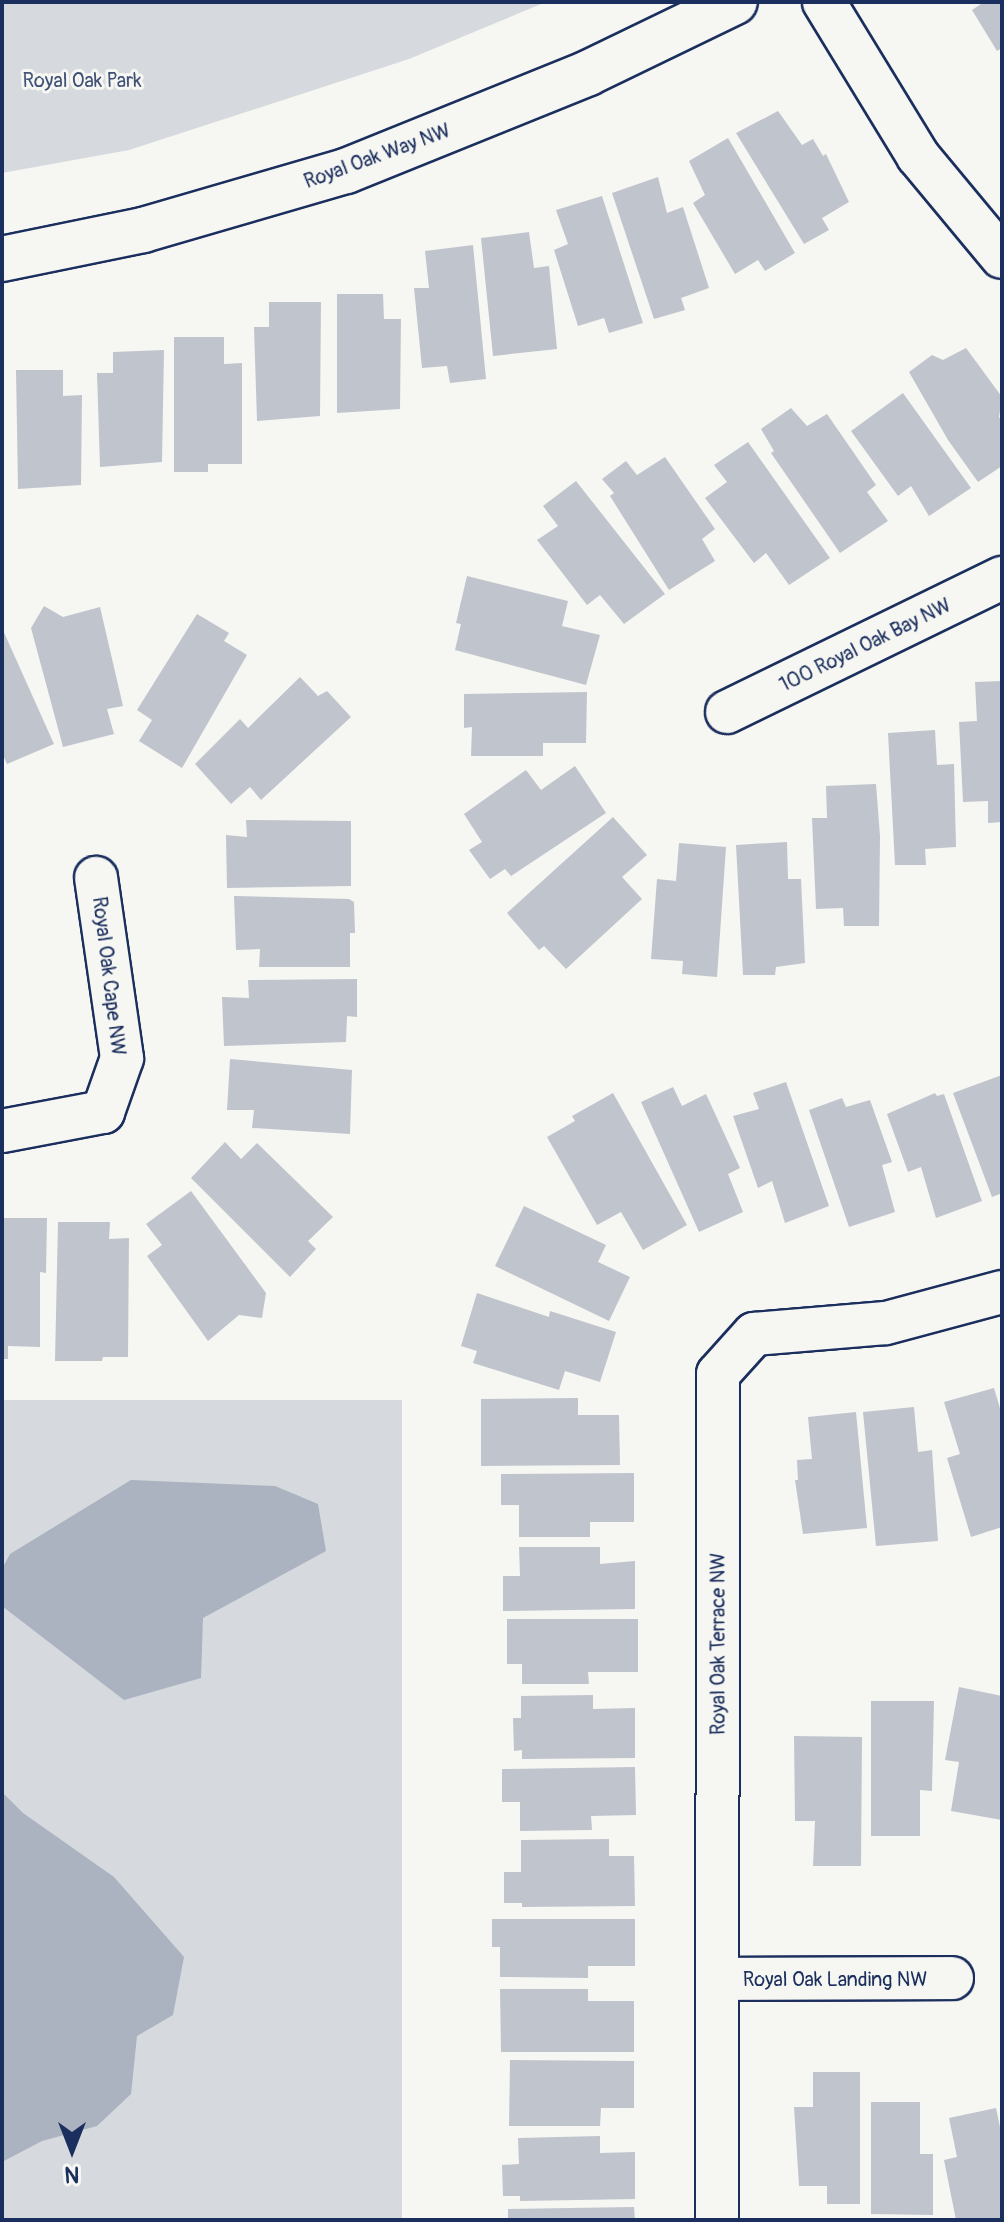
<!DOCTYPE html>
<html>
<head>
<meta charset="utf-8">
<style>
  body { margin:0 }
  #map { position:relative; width:1004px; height:2222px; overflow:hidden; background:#f6f6f2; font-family:Pangolin,sans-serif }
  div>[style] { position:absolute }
  .green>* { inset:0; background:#d6d9dd; transform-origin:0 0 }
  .water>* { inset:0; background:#abb2c0 }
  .building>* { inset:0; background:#c0c4cd }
  .roads { filter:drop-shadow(2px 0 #1b2f5e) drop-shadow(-2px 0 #1b2f5e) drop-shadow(0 2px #1b2f5e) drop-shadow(0 -2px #1b2f5e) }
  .street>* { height:42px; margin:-21px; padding:0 21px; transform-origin:21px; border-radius:21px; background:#f6f6f2 }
  .secondary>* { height:44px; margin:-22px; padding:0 22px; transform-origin:22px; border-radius:22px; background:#f6f6f2 }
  span { translate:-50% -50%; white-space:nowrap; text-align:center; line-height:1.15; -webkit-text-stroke:6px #f6f6f2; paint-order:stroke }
  .park-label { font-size:20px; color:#405177 }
  .street-label { font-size:20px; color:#1b2f5e }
  .frame { position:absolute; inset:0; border:4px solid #1b2f5e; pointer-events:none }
  .north { position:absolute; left:32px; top:2110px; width:80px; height:80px; -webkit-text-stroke:6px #f6f6f2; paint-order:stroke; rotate:180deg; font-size:22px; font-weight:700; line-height:32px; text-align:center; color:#1b2f5e }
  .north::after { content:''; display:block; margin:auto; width:28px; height:36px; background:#1b2f5e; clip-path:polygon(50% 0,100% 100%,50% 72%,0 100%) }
</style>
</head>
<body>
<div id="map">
  <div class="green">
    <i style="clip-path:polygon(2px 2px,546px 2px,409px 59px,129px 150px,2px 173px)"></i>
    <i style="left:402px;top:1400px;width:820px;height:402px;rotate:90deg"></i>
  </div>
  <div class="water">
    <i style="clip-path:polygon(131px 1480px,275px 1486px,318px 1504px,326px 1551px,203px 1618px,201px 1678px,124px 1700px,2px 1606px,2px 1569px,10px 1554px)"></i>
    <i style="clip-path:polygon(2px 1792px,23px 1813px,114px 1877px,184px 1957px,173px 2015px,137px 2036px,131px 2094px,97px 2126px,42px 2141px,2px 2162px)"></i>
  </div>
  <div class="building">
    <i style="clip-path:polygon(984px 2px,1002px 2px,1002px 48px,997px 51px,972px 10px)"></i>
    <i style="clip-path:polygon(778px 111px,802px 145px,813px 139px,823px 156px,826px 154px,849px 202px,822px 218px,829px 230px,804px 244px,736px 133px)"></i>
    <i style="clip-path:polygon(728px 138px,795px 253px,765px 271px,758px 260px,735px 274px,693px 203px,705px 195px,689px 161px)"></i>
    <i style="clip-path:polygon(658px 177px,667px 213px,683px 207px,709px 288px,681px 298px,685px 310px,654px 319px,612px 193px)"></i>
    <i style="clip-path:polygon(602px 196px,643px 323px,609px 333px,604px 318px,578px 326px,554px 250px,568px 244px,556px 210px)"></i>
    <i style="clip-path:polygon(529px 232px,534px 268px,549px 266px,557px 349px,493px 356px,481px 238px)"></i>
    <i style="clip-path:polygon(473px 245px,486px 379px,450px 383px,447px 366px,422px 368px,414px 288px,429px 288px,425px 251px)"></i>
    <i style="clip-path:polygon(337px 294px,383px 294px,384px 319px,401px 319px,400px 409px,337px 413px)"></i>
    <i style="clip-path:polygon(269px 302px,321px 302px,320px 416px,257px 421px,254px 327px,269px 327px)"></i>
    <i style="clip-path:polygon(174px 337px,224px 337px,224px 364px,242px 363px,242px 464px,208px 464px,208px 472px,174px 472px)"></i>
    <i style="clip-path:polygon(966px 348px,1002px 397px,999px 417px,1002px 422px,1002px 466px,978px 482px,948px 440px,909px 372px,932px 355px,943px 360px)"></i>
    <i style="clip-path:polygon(164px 350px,162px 462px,100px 467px,97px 373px,113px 373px,113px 352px)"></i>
    <i style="clip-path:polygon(16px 370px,63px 370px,63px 396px,82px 395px,81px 485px,18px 489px)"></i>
    <i style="clip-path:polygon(903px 393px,971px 488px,929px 516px,911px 486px,898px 496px,851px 431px)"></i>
    <i style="clip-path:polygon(791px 408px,807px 426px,827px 414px,876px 485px,867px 492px,888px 521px,840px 553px,771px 453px,774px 451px,761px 429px)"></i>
    <i style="clip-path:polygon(748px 442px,830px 558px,789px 585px,766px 553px,754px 563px,705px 498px,727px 482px,714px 465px)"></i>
    <i style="clip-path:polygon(665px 457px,715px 529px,702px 539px,715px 561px,669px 590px,610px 496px,614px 493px,602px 479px,626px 461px,637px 475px)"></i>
    <i style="clip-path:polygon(576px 481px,665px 594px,624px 624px,600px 595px,587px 605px,537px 540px,558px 526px,543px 506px)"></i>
    <i style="clip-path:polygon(467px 576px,568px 601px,562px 626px,600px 635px,586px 685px,455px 650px,461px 624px,456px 623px)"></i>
    <i style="clip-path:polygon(44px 606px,63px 617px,100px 607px,123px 706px,107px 709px,114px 734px,63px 747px,31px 628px)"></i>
    <i style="clip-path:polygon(197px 614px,229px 633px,224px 641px,247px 655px,182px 768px,139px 741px,152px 720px,137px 710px)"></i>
    <i style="clip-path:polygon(2px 628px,54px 744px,7px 764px,2px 753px)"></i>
    <i style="clip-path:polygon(300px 677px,318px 696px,327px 691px,351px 717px,261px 800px,250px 787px,231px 804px,195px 764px,240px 719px,248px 728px)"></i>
    <i style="clip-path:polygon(1002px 681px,1002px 822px,988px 823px,988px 801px,963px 802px,959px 722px,977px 721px,975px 682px)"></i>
    <i style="clip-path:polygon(587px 692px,586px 743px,543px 743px,543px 756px,471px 756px,472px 727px,464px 728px,464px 694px)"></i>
    <i style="clip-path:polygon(935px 730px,937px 765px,954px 764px,956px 847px,925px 849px,926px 865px,895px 865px,888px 733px)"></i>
    <i style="clip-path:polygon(575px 766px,606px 813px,511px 876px,505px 869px,490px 879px,469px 850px,482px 842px,464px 814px,526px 770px,541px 790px)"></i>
    <i style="clip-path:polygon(876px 784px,880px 836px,879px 926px,844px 926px,843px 908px,816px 909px,812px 818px,827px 818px,826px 786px)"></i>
    <i style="clip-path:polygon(613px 817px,647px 855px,622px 877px,642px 899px,566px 969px,544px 946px,539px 950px,507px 913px)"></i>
    <i style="clip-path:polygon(246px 820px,351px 821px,351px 886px,227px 888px,226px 835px,247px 837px)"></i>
    <i style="clip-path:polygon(787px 842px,788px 879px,801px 879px,805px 963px,776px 967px,775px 975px,743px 975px,736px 845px)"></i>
    <i style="clip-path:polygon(679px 843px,726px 847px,717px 977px,682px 974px,683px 961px,651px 959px,657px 879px,676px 881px)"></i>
    <i style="clip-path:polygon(234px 896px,349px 899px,354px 902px,355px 933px,350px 933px,350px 967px,259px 967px,260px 949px,236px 950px)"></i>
    <i style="clip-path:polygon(357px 979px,357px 1017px,347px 1016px,346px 1042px,224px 1046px,222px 997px,249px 998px,248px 980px)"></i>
    <i style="clip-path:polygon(230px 1059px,352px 1070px,350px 1134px,252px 1128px,254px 1110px,227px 1110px)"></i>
    <i style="clip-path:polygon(1002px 1075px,1002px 1193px,992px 1197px,953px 1093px)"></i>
    <i style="clip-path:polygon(786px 1082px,829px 1206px,785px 1223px,772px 1181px,758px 1188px,733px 1116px,759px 1109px,753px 1093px)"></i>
    <i style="clip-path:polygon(673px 1087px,682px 1106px,706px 1094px,740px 1168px,728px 1174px,743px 1212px,699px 1232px,641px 1102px)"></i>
    <i style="clip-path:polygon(613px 1093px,687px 1225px,643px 1250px,621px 1212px,597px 1225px,547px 1137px,575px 1121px,572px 1116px)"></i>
    <i style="clip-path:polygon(935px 1093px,937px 1096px,944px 1094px,982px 1201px,936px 1218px,921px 1167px,908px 1172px,887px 1114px)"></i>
    <i style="clip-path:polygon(842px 1098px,846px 1107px,870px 1100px,892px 1162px,882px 1165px,895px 1212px,849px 1227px,809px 1110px)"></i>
    <i style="clip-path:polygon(225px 1142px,241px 1159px,257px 1143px,333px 1217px,308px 1241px,316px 1249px,290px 1277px,191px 1178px)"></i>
    <i style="clip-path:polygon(191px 1191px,266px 1293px,262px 1318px,239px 1315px,208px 1341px,147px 1256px,162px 1245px,146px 1224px)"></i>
    <i style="clip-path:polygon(524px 1206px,606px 1245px,598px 1262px,630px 1277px,609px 1321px,495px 1266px)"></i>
    <i style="clip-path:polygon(2px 1218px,47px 1218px,46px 1273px,40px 1272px,40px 1347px,8px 1346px,8px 1359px,2px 1359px)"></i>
    <i style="clip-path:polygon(58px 1222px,110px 1222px,109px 1239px,129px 1238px,128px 1357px,103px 1357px,102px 1361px,55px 1361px)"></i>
    <i style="clip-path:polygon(477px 1293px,549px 1317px,550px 1311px,616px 1332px,600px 1382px,565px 1371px,559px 1390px,473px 1363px,477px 1351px,461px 1346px)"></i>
    <i style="clip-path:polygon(994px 1388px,1002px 1415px,1002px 1527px,971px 1537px,947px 1458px,960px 1454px,944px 1402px)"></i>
    <i style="clip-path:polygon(578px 1398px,578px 1415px,619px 1415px,620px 1465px,481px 1466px,481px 1399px)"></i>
    <i style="clip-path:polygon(914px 1407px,918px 1452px,932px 1450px,938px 1541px,876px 1546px,863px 1412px)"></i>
    <i style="clip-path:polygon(856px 1412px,867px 1528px,803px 1534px,795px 1480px,798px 1480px,797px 1460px,812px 1459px,808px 1417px)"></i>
    <i style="clip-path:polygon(634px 1473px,634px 1522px,590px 1522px,590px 1537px,519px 1537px,519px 1505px,501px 1505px,501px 1474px)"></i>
    <i style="clip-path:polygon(519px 1547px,600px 1547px,600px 1564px,635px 1561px,635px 1609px,503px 1611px,503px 1576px,520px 1576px)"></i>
    <i style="clip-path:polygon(507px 1619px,638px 1619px,638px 1672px,588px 1672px,589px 1684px,522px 1684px,522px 1664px,507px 1664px)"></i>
    <i style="clip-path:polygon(959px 1687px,1002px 1696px,1002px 1820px,951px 1811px,959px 1762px,945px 1760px)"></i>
    <i style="clip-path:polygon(593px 1695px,593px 1709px,635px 1708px,635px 1758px,522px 1759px,522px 1750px,514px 1751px,513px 1718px,521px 1718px,521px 1696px)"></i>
    <i style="clip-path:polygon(871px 1701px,934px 1701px,932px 1791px,920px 1790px,920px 1836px,871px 1836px)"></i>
    <i style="clip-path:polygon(794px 1736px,862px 1737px,861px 1866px,813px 1866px,815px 1821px,795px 1821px)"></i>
    <i style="clip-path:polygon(635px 1767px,636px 1815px,591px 1816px,592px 1830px,520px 1831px,520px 1802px,502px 1802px,502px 1769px)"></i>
    <i style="clip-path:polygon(609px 1839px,609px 1856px,634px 1856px,635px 1906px,522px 1907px,522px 1903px,504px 1903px,504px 1872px,521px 1872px,521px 1840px)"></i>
    <i style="clip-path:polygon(492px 1919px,635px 1919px,635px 1966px,588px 1966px,588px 1978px,500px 1977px,500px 1947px,492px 1947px)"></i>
    <i style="clip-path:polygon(500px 1989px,588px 1989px,588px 2001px,634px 2001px,634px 2052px,501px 2052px)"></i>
    <i style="clip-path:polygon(510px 2060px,634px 2061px,634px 2108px,601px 2108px,600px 2126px,509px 2126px)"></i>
    <i style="clip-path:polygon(813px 2072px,860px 2072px,860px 2204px,827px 2204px,827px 2186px,799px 2186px,794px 2107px,813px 2107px)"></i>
    <i style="clip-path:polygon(871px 2102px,920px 2102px,920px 2154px,933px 2154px,933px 2215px,871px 2214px)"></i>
    <i style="clip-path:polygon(996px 2108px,1002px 2137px,1002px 2220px,956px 2220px,944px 2160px,957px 2157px,949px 2118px)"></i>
    <i style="clip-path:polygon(600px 2136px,600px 2153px,635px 2152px,635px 2199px,520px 2201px,520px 2196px,503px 2196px,502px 2165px,519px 2164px,518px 2138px)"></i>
    <i style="clip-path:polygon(634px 2207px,635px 2220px,508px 2220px,508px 2209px)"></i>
  </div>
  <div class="roads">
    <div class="street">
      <i style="left:824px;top:2px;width:180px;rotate:58.6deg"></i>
      <i style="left:918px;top:156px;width:131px;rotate:50.3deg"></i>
      <i style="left:727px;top:712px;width:306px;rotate:-26deg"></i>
      <i style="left:2px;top:1131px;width:103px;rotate:-10.7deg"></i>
      <i style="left:103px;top:1112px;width:57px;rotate:-70.6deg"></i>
      <i style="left:122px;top:1058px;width:182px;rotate:-98.2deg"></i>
      <i style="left:719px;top:1979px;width:233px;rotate:-0.2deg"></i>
      <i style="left:717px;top:2220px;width:846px;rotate:-89.93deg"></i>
      <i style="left:718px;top:1374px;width:54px;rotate:-48deg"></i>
      <i style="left:754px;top:1334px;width:132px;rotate:-4.8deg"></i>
      <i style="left:886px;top:1323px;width:120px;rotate:-15deg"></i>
    </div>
    <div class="secondary">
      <i style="left:2px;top:259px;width:144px;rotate:-11.6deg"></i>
      <i style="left:143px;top:230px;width:211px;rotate:-16.2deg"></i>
      <i style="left:346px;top:171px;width:261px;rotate:-22deg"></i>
      <i style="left:588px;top:73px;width:163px;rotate:-25.8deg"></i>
    </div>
  </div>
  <div class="park-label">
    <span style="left:82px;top:80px">Royal Oak Park</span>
  </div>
  <div class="street-label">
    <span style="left:377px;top:156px;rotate:-20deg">Royal Oak Way NW</span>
    <span style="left:865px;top:645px;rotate:-26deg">100 Royal Oak Bay NW</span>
    <span style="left:109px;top:976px;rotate:83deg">Royal Oak Cape NW</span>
    <span style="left:718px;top:1644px;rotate:-90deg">Royal Oak Terrace NW</span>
    <span style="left:835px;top:1979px">Royal Oak Landing NW</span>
  </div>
  <div class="frame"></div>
  <div class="north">N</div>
</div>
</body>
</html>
